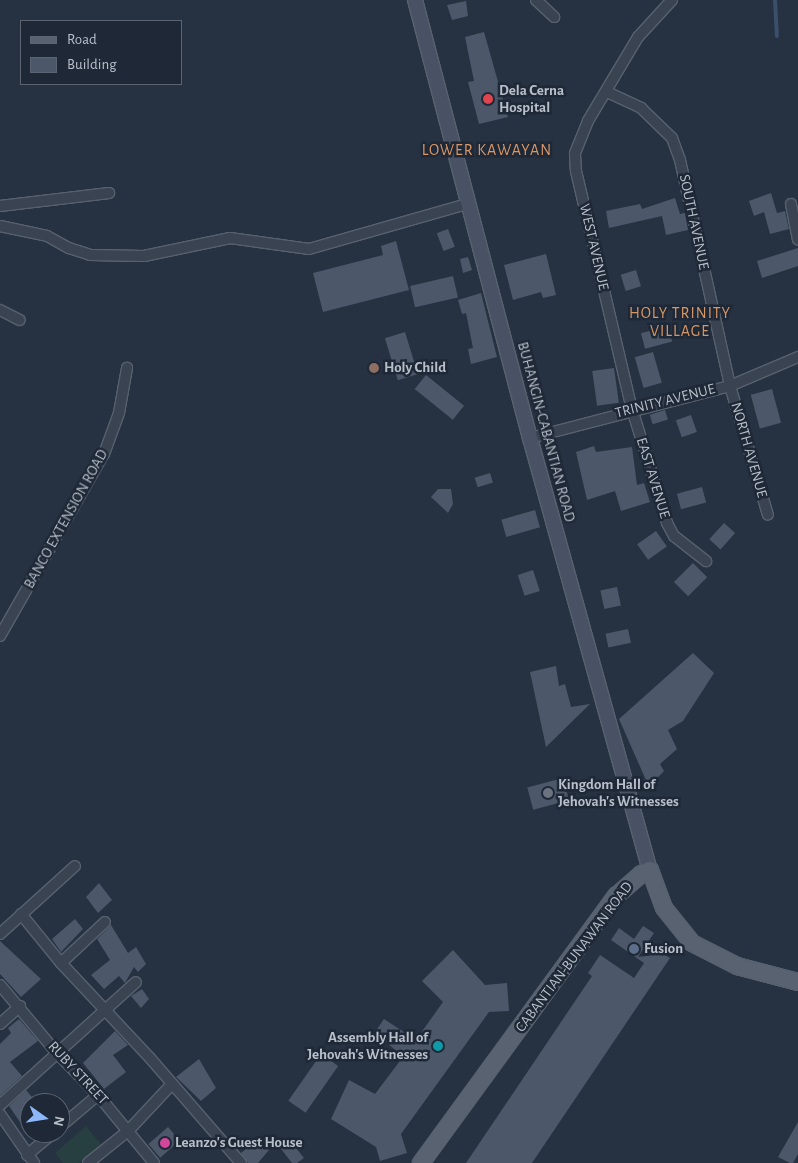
<!DOCTYPE html>
<html>
<head>
<meta charset="utf-8">
<style>
  body { margin:0 }
  #map { position:relative; width:798px; height:1163px; overflow:hidden; background:#263141; font-family:"Alegreya Sans",sans-serif }
  div>[style] { position:absolute }
  .green>* { inset:0; background:#283f42 }
  .stream>* { height:4px; margin:-2px; padding:0 2px; transform-origin:2px; border-radius:2px; background:#3b4f6a }
  .building>* { inset:0; background:#4c586a; transform-origin:0 0 }
  .roads { filter:drop-shadow(1px 0 #58616e) drop-shadow(-1px 0 #58616e) drop-shadow(0 1px #58616e) drop-shadow(0 -1px #58616e) }
  .street>* { height:10px; margin:-5px; padding:0 5px; transform-origin:5px; border-radius:5px; background:#3a4351 }
  .secondary>* { height:14px; margin:-7px; padding:0 7px; transform-origin:7px; border-radius:7px; background:#485264 }
  .primary>* { height:16px; margin:-8px; padding:0 8px; transform-origin:8px; border-radius:8px; background:#586271 }
  .dots>* { width:14px; height:14px; translate:-50% -50%; box-sizing:border-box; border:2px solid #1f2836; border-radius:50% }
  span { translate:-50% -50%; white-space:nowrap; text-align:center; line-height:1.15; -webkit-text-stroke:5px #1f2836; paint-order:stroke }
  .poi-label { font-size:15px; color:#b7bfcb; font-weight:700 }
  .left { translate:0 -50%; text-align:left }
  .right { translate:-100% -50%; text-align:right }
  .street-label { font-size:15px; color:#b7bfcb }
  .neighbourhood-label { font-size:16px; color:#d79766; letter-spacing:1px }
  .legend { position:absolute; left:20px; top:20px; width:162px; height:65px; box-sizing:border-box; background:#1f2836; border:1px solid #5c6472; margin:0; padding:6px 9px; list-style:none; font-size:15px; color:#b7bfcb }
  .legend li { display:flex; align-items:center; gap:10px; height:25px }
  .legend b { width:25px; border:1px solid #5c6472 }
  .north { position:absolute; left:20px; top:1093px; width:50px; height:50px; box-sizing:border-box; background:#1f2836; border:1px solid #5c6472; border-radius:50%; rotate:103deg; font-size:14px; font-weight:700; line-height:20px; text-align:center; color:#b7bfcb }
  .north::after { content:''; display:block; margin:auto; width:18px; height:22px; background:#8eb7f9; clip-path:polygon(50% 0,100% 100%,50% 72%,0 100%) }
</style>
</head>
<body>
<div id="map">
  <div class="green">
    <i style="clip-path:polygon(86px 1126px,101px 1144px,79px 1163px,63px 1163px,55px 1153px)"></i>
  </div>
  <div class="stream">
    <i style="left:775px;top:0;width:36px;rotate:87deg"></i>
  </div>
  <div class="building">
    <i style="clip-path:polygon(466px 1px,468px 16px,452px 20px,447px 5px)"></i>
    <i style="clip-path:polygon(484px 32px,508px 117px,479px 124px,468px 82px,474px 81px,465px 37px)"></i>
    <i style="clip-path:polygon(771px 193px,777px 213px,785px 211px,789px 229px,770px 234px,764px 212px,754px 216px,749px 201px)"></i>
    <i style="clip-path:polygon(675px 198px,680px 214px,685px 213px,688px 230px,666px 235px,662px 216px,609px 228px,606px 211px,640px 204px,642px 209px)"></i>
    <i style="left:448px;top:229px;width:19px;height:12px;rotate:69deg"></i>
    <i style="clip-path:polygon(396px 241px,409px 290px,323px 312px,313px 273px,383px 255px,381px 246px)"></i>
    <i style="clip-path:polygon(798px 248px,798px 266px,762px 278px,757px 261px)"></i>
    <i style="clip-path:polygon(546px 254px,556px 295px,543px 298px,541px 292px,513px 300px,504px 265px)"></i>
    <i style="clip-path:polygon(468px 257px,472px 270px,463px 273px,460px 259px)"></i>
    <i style="left:636px;top:270px;width:17px;height:16px;rotate:73deg"></i>
    <i style="left:453px;top:276px;width:22px;height:44px;rotate:77deg"></i>
    <i style="clip-path:polygon(481px 293px,497px 357px,471px 364px,468px 349px,473px 348px,466px 313px,462px 314px,458px 300px)"></i>
    <i style="left:668px;top:326px;width:16px;height:28px;rotate:75deg"></i>
    <i style="left:405px;top:332px;width:44px;height:21px;rotate:73deg"></i>
    <i style="left:653px;top:352px;width:32px;height:19px;rotate:74deg"></i>
    <i style="left:614px;top:368px;width:35px;height:22px;rotate:82deg"></i>
    <i style="left:426px;top:375px;width:49px;height:18px;rotate:39deg"></i>
    <i style="left:772px;top:389px;width:35px;height:22px;rotate:75deg"></i>
    <i style="left:665px;top:410px;width:10px;height:16px;rotate:73deg"></i>
    <i style="left:691px;top:415px;width:18px;height:16px;rotate:71deg"></i>
    <i style="clip-path:polygon(594px 446px,596px 452px,632px 447px,637px 485px,644px 483px,650px 502px,621px 511px,615px 491px,587px 500px,576px 452px)"></i>
    <i style="left:490px;top:473px;width:10px;height:16px;rotate:73deg"></i>
    <i style="left:702px;top:487px;width:16px;height:26px;rotate:75deg"></i>
    <i style="clip-path:polygon(438px 489px,451px 489px,453px 504px,448px 513px,431px 497px)"></i>
    <i style="left:535px;top:510px;width:18px;height:35px;rotate:74deg"></i>
    <i style="left:724px;top:523px;width:15px;height:22px;rotate:42deg"></i>
    <i style="left:656px;top:531px;width:19px;height:23px;rotate:55deg"></i>
    <i style="left:693px;top:563px;width:20px;height:27px;rotate:45deg"></i>
    <i style="left:533px;top:570px;width:22px;height:16px;rotate:72deg"></i>
    <i style="left:617px;top:587px;width:19px;height:17px;rotate:78deg"></i>
    <i style="left:628px;top:629px;width:14px;height:23px;rotate:78deg"></i>
    <i style="clip-path:polygon(693px 653px,714px 673px,683px 721px,668px 730px,677px 749px,660px 764px,664px 771px,649px 787px,619px 719px)"></i>
    <i style="clip-path:polygon(556px 666px,559px 686px,565px 684px,571px 707px,590px 704px,546px 747px,530px 672px)"></i>
    <i style="left:563px;top:778px;width:23px;height:37px;rotate:75deg"></i>
    <i style="clip-path:polygon(99px 883px,112px 900px,98px 913px,86px 897px)"></i>
    <i style="clip-path:polygon(75px 919px,83px 929px,61px 952px,52px 939px)"></i>
    <i style="clip-path:polygon(111px 925px,128px 953px,136px 947px,146px 964px,138px 972px,134px 967px,125px 983px,119px 976px,104px 989px,91px 975px,110px 960px,97px 939px)"></i>
    <i style="clip-path:polygon(643px 926px,654px 933px,638px 957px,663px 954px,670px 958px,532px 1163px,466px 1163px,592px 976px,588px 973px,600px 955px,634px 978px,644px 963px,611px 940px,619px 928px,634px 939px)"></i>
    <i style="clip-path:polygon(0 941px,41px 979px,21px 997px,0 974px)"></i>
    <i style="clip-path:polygon(453px 950px,485px 985px,507px 983px,509px 1011px,489px 1012px,401px 1134px,407px 1153px,380px 1161px,376px 1147px,331px 1119px,349px 1080px,375px 1094px,403px 1057px,375px 1032px,384px 1019px,416px 1040px,443px 1002px,422px 981px)"></i>
    <i style="clip-path:polygon(142px 989px,149px 999px,141px 1008px,131px 996px)"></i>
    <i style="clip-path:polygon(19px 1019px,38px 1041px,10px 1062px,22px 1076px,0 1096px,0 1044px,11px 1033px,8px 1028px)"></i>
    <i style="clip-path:polygon(115px 1031px,128px 1045px,113px 1055px,126px 1072px,104px 1089px,83px 1063px)"></i>
    <i style="left:321px;top:1054px;width:21px;height:57px;rotate:35deg"></i>
    <i style="clip-path:polygon(199px 1059px,216px 1088px,201px 1101px,176px 1077px)"></i>
    <i style="clip-path:polygon(26px 1090px,37px 1103px,30px 1103px,30px 1118px,22px 1125px,9px 1106px)"></i>
    <i style="clip-path:polygon(798px 1122px,798px 1154px,793px 1163px,790px 1163px,778px 1157px)"></i>
    <i style="left:168px;top:1127px;width:18px;height:26px;rotate:49deg"></i>
    <i style="clip-path:polygon(260px 1138px,269px 1150px,258px 1163px,248px 1163px,241px 1153px)"></i>
    <i style="clip-path:polygon(288px 1138px,304px 1158px,297px 1163px,292px 1163px,278px 1145px)"></i>
  </div>
  <div class="roads">
    <div class="street">
      <i style="left:536px;top:0;width:25px;rotate:43deg"></i>
      <i style="left:672px;top:0;width:50px;rotate:132.6deg"></i>
      <i style="left:638px;top:37px;width:98px;rotate:120.8deg"></i>
      <i style="left:588px;top:121px;width:35px;rotate:112deg"></i>
      <i style="left:575px;top:154px;width:17px;rotate:87deg"></i>
      <i style="left:576px;top:171px;width:244px;rotate:76.8deg"></i>
      <i style="left:632px;top:409px;width:119px;rotate:72.9deg"></i>
      <i style="left:667px;top:523px;width:15px;rotate:62deg"></i>
      <i style="left:674px;top:536px;width:41px;rotate:38deg"></i>
      <i style="left:607px;top:92px;width:38px;rotate:25deg"></i>
      <i style="left:641px;top:108px;width:43px;rotate:44.1deg"></i>
      <i style="left:672px;top:138px;width:23px;rotate:70deg"></i>
      <i style="left:680px;top:160px;width:231px;rotate:77.5deg"></i>
      <i style="left:730px;top:386px;width:134px;rotate:73.6deg"></i>
      <i style="left:791px;top:204px;width:36px;rotate:79deg"></i>
      <i style="left:0;top:206px;width:110px;rotate:-6.8deg"></i>
      <i style="left:0;top:226px;width:48px;rotate:12deg"></i>
      <i style="left:47px;top:236px;width:25px;rotate:29deg"></i>
      <i style="left:69px;top:248px;width:22px;rotate:18deg"></i>
      <i style="left:90px;top:255px;width:54px;rotate:1.1deg"></i>
      <i style="left:144px;top:256px;width:88px;rotate:-11.8deg"></i>
      <i style="left:230px;top:238px;width:80px;rotate:7.9deg"></i>
      <i style="left:309px;top:249px;width:167px;rotate:-15.9deg"></i>
      <i style="left:0;top:310px;width:22px;rotate:27deg"></i>
      <i style="left:530px;top:438px;width:207px;rotate:-14.6deg"></i>
      <i style="left:730px;top:386px;width:74px;rotate:-23.1deg"></i>
      <i style="left:0;top:636px;width:210px;rotate:-60.3deg"></i>
      <i style="left:104px;top:454px;width:44px;rotate:-69.9deg"></i>
      <i style="left:119px;top:413px;width:46px;rotate:-79.9deg"></i>
      <i style="left:21px;top:914px;width:63px;rotate:50.8deg"></i>
      <i style="left:61px;top:963px;width:130px;rotate:46.9deg"></i>
      <i style="left:150px;top:1058px;width:139px;rotate:49.1deg"></i>
      <i style="left:0;top:934px;width:101px;rotate:-42.2deg"></i>
      <i style="left:61px;top:963px;width:60px;rotate:-43deg"></i>
      <i style="left:0;top:985px;width:87px;rotate:50.1deg"></i>
      <i style="left:56px;top:1052px;width:60px;rotate:45.7deg"></i>
      <i style="left:98px;top:1095px;width:88px;rotate:50.5deg"></i>
      <i style="left:0;top:1024px;width:27px;rotate:-42deg"></i>
      <i style="left:0;top:1105px;width:183px;rotate:-42.1deg"></i>
      <i style="left:0;top:1114px;width:60px;rotate:55.2deg"></i>
      <i style="left:60px;top:1127px;width:50px;rotate:-40.1deg"></i>
      <i style="left:27px;top:1155px;width:34px;rotate:-40deg"></i>
      <i style="left:88px;top:1163px;width:51px;rotate:-38.7deg"></i>
      <i style="left:128px;top:1131px;width:64px;rotate:-46.9deg"></i>
    </div>
    <div class="secondary">
      <i style="left:415px;top:0;width:453px;rotate:75.3deg"></i>
      <i style="left:530px;top:438px;width:448px;rotate:74.5deg"></i>
    </div>
    <div class="primary">
      <i style="left:421px;top:1163px;width:331px;rotate:-53.9deg"></i>
      <i style="left:616px;top:896px;width:33px;rotate:-41deg"></i>
      <i style="left:641px;top:874px;width:10px;rotate:-24deg"></i>
      <i style="left:650px;top:870px;width:40px;rotate:69.8deg"></i>
      <i style="left:664px;top:908px;width:45px;rotate:51.3deg"></i>
      <i style="left:692px;top:943px;width:51px;rotate:27.1deg"></i>
      <i style="left:737px;top:966px;width:63px;rotate:14.7deg"></i>
    </div>
  </div>
  <div class="dots">
    <i style="left:488px;top:99px;background:#e0444e"></i>
    <i style="left:374px;top:368px;background:#8d6e63"></i>
    <i style="left:548px;top:793px;background:#6b7280"></i>
    <i style="left:634px;top:949px;background:#5c6f8a"></i>
    <i style="left:438px;top:1046px;background:#0f9aa8"></i>
    <i style="left:165px;top:1143px;background:#d1479c"></i>
  </div>
  <div class="poi-label">
    <span class="left" style="left:499px;top:99px">Dela Cerna<br>Hospital</span>
    <span class="left" style="left:384px;top:368px">Holy Child</span>
    <span class="left" style="left:558px;top:793px">Kingdom Hall of<br>Jehovah's Witnesses</span>
    <span class="left" style="left:644px;top:949px">Fusion</span>
    <span class="right" style="left:428px;top:1046px">Assembly Hall of<br>Jehovah's Witnesses</span>
    <span class="left" style="left:175px;top:1143px">Leanzo's Guest House</span>
  </div>
  <div class="street-label">
    <span style="left:694px;top:222px;rotate:78deg">SOUTH AVENUE</span>
    <span style="left:594px;top:247px;rotate:77deg">WEST AVENUE</span>
    <span style="left:665px;top:401px;rotate:-14deg">TRINITY AVENUE</span>
    <span style="left:546px;top:432px;rotate:75deg">BUHANGIN-CABANTIAN ROAD</span>
    <span style="left:749px;top:450px;rotate:74deg">NORTH AVENUE</span>
    <span style="left:653px;top:478px;rotate:73deg">EAST AVENUE</span>
    <span style="left:66px;top:519px;rotate:-61deg">BANCO EXTENSION ROAD</span>
    <span style="left:574px;top:957px;rotate:-53deg">CABANTIAN-BUNAWAN ROAD</span>
    <span style="left:78px;top:1073px;rotate:47deg">RUBY STREET</span>
  </div>
  <div class="neighbourhood-label">
    <span style="left:487px;top:150px">LOWER KAWAYAN</span>
    <span style="left:680px;top:322px">HOLY TRINITY<br>VILLAGE</span>
  </div>
  <ul class="legend">
  <li><b style="height:6px;background:#586271"></b>Road</li>
  <li><b style="height:14px;background:#4c586a"></b>Building</li>
  </ul>
  <div class="north">N</div>
</div>
</body>
</html>
